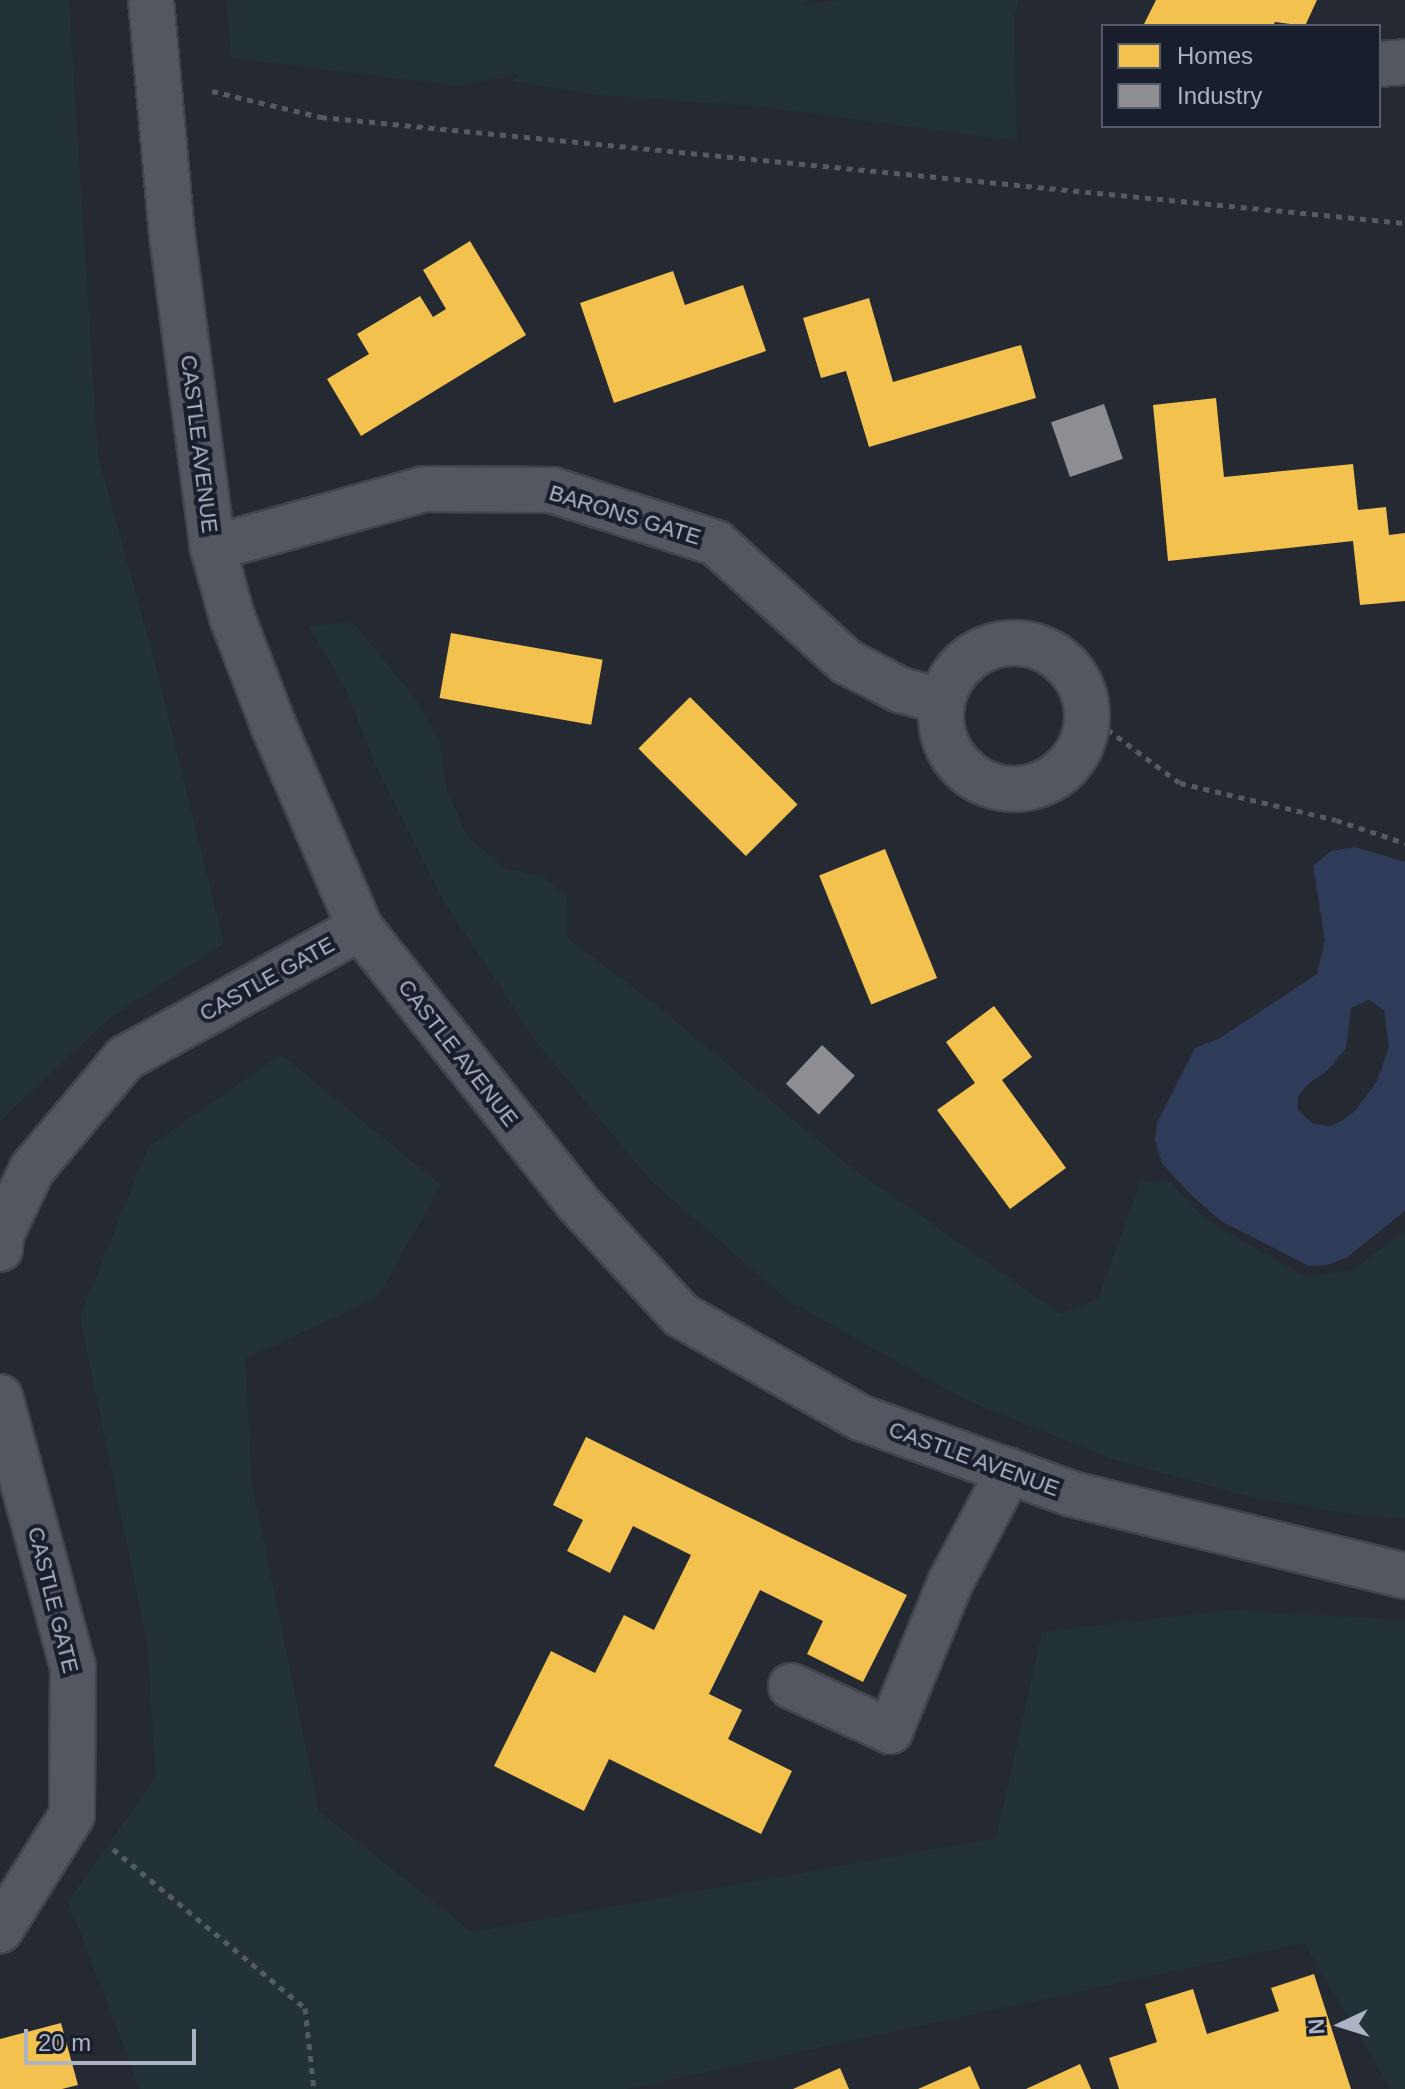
<!DOCTYPE html>
<html>
<head>
<meta charset="utf-8">
<style>
  body { margin:0 }
  #map { position:relative; width:1405px; height:2089px; overflow:hidden; background:#252931; font-family:Helvetica,sans-serif }
  div>[style] { position:absolute }
  .green>* { inset:0; background:#223237 }
  .water>* { inset:0; background:#2f3c59 }
  .homes>* { inset:0; background:#f2c14e; transform-origin:0 0 }
  .industry>* { inset:0; background:#8d8d92; transform-origin:0 0 }
  .path>* { height:5px; margin-top:-2.5px; transform-origin:0; background:repeating-linear-gradient(90deg,#565a62 0 6px,transparent 0 12px) }
  .roads { filter:drop-shadow(2px 0 #42454c) drop-shadow(-2px 0 #42454c) drop-shadow(0 2px #42454c) drop-shadow(0 -2px #42454c) }
  .minor>* { height:44px; margin:-22px; padding:0 22px; transform-origin:22px; border-radius:22px; background:#545760 }
  .minor>.ring { margin:-22px; padding:0; box-sizing:content-box; background:none; border:44px solid #545760; border-radius:50% }
  span { translate:-50% -50%; white-space:nowrap; text-align:center; line-height:1.15; -webkit-text-stroke:8px #181e2c; paint-order:stroke }
  .street-label { font-size:22px; color:#acb3c4 }
  .legend { position:absolute; left:1101px; top:24px; width:280px; height:104px; box-sizing:border-box; background:#181e2c; border:2px solid #535a69; margin:0; padding:10px 14px; list-style:none; font-size:24px; color:#acb3c4 }
  .legend li { display:flex; align-items:center; gap:16px; height:40px }
  .legend b { width:40px; border:2px solid #535a69 }
  .north { position:absolute; left:1301px; top:1985px; width:80px; height:80px; -webkit-text-stroke:6px #181e2c; paint-order:stroke; rotate:266deg; font-size:22px; font-weight:700; line-height:32px; text-align:center; color:#acb3c4 }
  .north::after { content:''; display:block; margin:auto; width:28px; height:36px; background:#acb3c4; clip-path:polygon(50% 0,100% 100%,50% 72%,0 100%) }
  .scale { position:absolute; left:24px; top:2029px; width:172px; height:36px; box-sizing:border-box; border:4px solid #acb3c4; border-top:0; padding-left:10px; font-size:24px; line-height:28px; white-space:nowrap; color:#acb3c4; -webkit-text-stroke:6px #181e2c; paint-order:stroke }
</style>
</head>
<body>
<div id="map">
  <div class="green">
    <i style="clip-path:polygon(0 0,69px 0,98px 456px,154px 659px,224px 944px,111px 1017px,0 1121px)"></i>
    <i style="clip-path:polygon(226px 0,811px 0,801px 5px,842px 0,1019px 0,1014px 17px,1017px 141px,757px 106px,598px 95px,514px 81px,518px 75px,457px 86px,231px 58px)"></i>
    <i style="clip-path:polygon(352px 621px,415px 698px,439px 740px,447px 790px,467px 836px,505px 868px,544px 877px,567px 897px,568px 938px,654px 1003px,847px 1164px,1061px 1314px,1098px 1298px,1141px 1181px,1171px 1182px,1205px 1219px,1306px 1277px,1352px 1270px,1405px 1231px,1405px 1518px,1363px 1516px,1247px 1496px,1112px 1459px,966px 1400px,787px 1300px,650px 1180px,537px 1043px,444px 902px,375px 764px,347px 692px,309px 627px)"></i>
    <i style="clip-path:polygon(281px 1054px,441px 1185px,377px 1298px,245px 1359px,252px 1484px,319px 1811px,472px 1932px,996px 1838px,1042px 1632px,1230px 1610px,1405px 1620px,1405px 2089px,1391px 2089px,1304px 1943px,627px 2089px,140px 2089px,68px 1901px,156px 1777px,147px 1642px,80px 1317px,148px 1147px)"></i>
  </div>
  <div class="water">
    <i style="clip-path:polygon(evenodd,1355px 847px,1405px 862px,1405px 1211px,1346px 1258px,1327px 1265px,1309px 1266px,1221px 1221px,1188px 1192px,1162px 1163px,1155px 1140px,1157px 1123px,1195px 1048px,1220px 1038px,1317px 974px,1325px 940px,1313px 866px,1331px 851px,1355px 847px,1369px 1000px,1384px 1010px,1389px 1047px,1377px 1081px,1355px 1111px,1340px 1122px,1330px 1126px,1313px 1124px,1298px 1110px,1298px 1096px,1309px 1083px,1327px 1071px,1346px 1048px,1351px 1008px,1369px 1000px)"></i>
  </div>
  <div class="homes">
    <i style="clip-path:polygon(1156px 0,1317px 0,1305px 26px,1275px 22px,1273px 26px,1143px 26px)"></i>
    <i style="clip-path:polygon(470px 241px,526px 335px,361px 436px,327px 379px,369px 354px,357px 334px,420px 296px,433px 317px,446px 309px,423px 270px)"></i>
    <i style="clip-path:polygon(673px 271px,685px 305px,743px 285px,766px 351px,614px 403px,580px 303px)"></i>
    <i style="clip-path:polygon(869px 298px,893px 382px,1021px 345px,1036px 398px,869px 447px,846px 371px,821px 378px,803px 318px)"></i>
    <i style="clip-path:polygon(1216px 398px,1224px 477px,1353px 464px,1358px 510px,1386px 507px,1389px 535px,1405px 533px,1405px 601px,1360px 605px,1353px 541px,1168px 561px,1153px 405px)"></i>
    <i style="left:451px;top:633px;width:154px;height:66px;rotate:10deg"></i>
    <i style="left:690px;top:697px;width:152px;height:73px;rotate:45deg"></i>
    <i style="left:885px;top:849px;width:139px;height:71px;rotate:68deg"></i>
    <i style="clip-path:polygon(994px 1006px,1032px 1057px,1002px 1080px,1066px 1168px,1010px 1209px,937px 1110px,975px 1083px,946px 1042px)"></i>
    <i style="clip-path:polygon(586px 1437px,907px 1595px,863px 1682px,807px 1654px,823px 1621px,760px 1590px,709px 1694px,742px 1710px,728px 1739px,792px 1771px,761px 1834px,609px 1759px,584px 1811px,494px 1766px,551px 1651px,595px 1673px,624px 1615px,654px 1630px,691px 1555px,633px 1526px,610px 1573px,567px 1551px,583px 1520px,553px 1505px)"></i>
    <i style="clip-path:polygon(1314px 1974px,1351px 2089px,1119px 2089px,1109px 2058px,1157px 2042px,1145px 2004px,1193px 1989px,1207px 2034px,1279px 2011px,1271px 1988px)"></i>
    <i style="clip-path:polygon(61px 2023px,78px 2085px,62px 2089px,0 2089px,0 2039px)"></i>
    <i style="clip-path:polygon(1080px 2064px,1091px 2089px,1026px 2089px)"></i>
    <i style="clip-path:polygon(970px 2066px,980px 2089px,918px 2089px)"></i>
    <i style="clip-path:polygon(840px 2068px,849px 2089px,793px 2089px)"></i>
  </div>
  <div class="industry">
    <i style="left:1104px;top:404px;width:58px;height:56px;rotate:71deg"></i>
    <i style="left:822px;top:1045px;width:45px;height:53px;rotate:43deg"></i>
  </div>
  <div class="path">
    <i style="left:212px;top:91px;width:112px;rotate:13.4deg"></i>
    <i style="left:321px;top:117px;width:1089px;rotate:5.58deg"></i>
    <i style="left:1088px;top:715px;width:114px;rotate:36.5deg"></i>
    <i style="left:1180px;top:783px;width:160px;rotate:13.3deg"></i>
    <i style="left:1336px;top:820px;width:73px;rotate:18.4deg"></i>
    <i style="left:113px;top:1849px;width:249px;rotate:39.6deg"></i>
    <i style="left:305px;top:2008px;width:81px;rotate:83.7deg"></i>
  </div>
  <div class="roads">
    <div class="minor">
      <i style="left:151px;top:0;width:235px;rotate:84.9deg"></i>
      <i style="left:172px;top:234px;width:317px;rotate:82.6deg"></i>
      <i style="left:213px;top:548px;width:72px;rotate:74.6deg"></i>
      <i style="left:232px;top:617px;width:118px;rotate:69.1deg"></i>
      <i style="left:274px;top:727px;width:219px;rotate:66.8deg"></i>
      <i style="left:360px;top:928px;width:350px;rotate:51.6deg"></i>
      <i style="left:577px;top:1202px;width:154px;rotate:47.4deg"></i>
      <i style="left:681px;top:1315px;width:207px;rotate:29.8deg"></i>
      <i style="left:861px;top:1418px;width:224px;rotate:19.8deg"></i>
      <i style="left:1072px;top:1494px;width:343px;rotate:13.8deg"></i>
      <i style="left:1379px;top:64px;width:26px;rotate:-4deg"></i>
      <i style="left:213px;top:548px;width:219px;rotate:-15.6deg"></i>
      <i style="left:424px;top:489px;width:128px;rotate:0.4deg"></i>
      <i style="left:552px;top:490px;width:172px;rotate:17.9deg"></i>
      <i style="left:716px;top:543px;width:177px;rotate:42.3deg"></i>
      <i style="left:847px;top:662px;width:60px;rotate:27.8deg"></i>
      <i style="left:900px;top:690px;width:43px;rotate:14.7deg"></i>
      <i class="ring" style="left:941px;top:643px;width:102px;height:102px"></i>
      <i style="left:0;top:1249px;width:14px;rotate:-86deg"></i>
      <i style="left:1px;top:1235px;width:73px;rotate:-64.8deg"></i>
      <i style="left:32px;top:1169px;width:145px;rotate:-50deg"></i>
      <i style="left:125px;top:1058px;width:269px;rotate:-29deg"></i>
      <i style="left:0;top:1397px;width:280px;rotate:74.9deg"></i>
      <i style="left:73px;top:1667px;width:148px;rotate:90.4deg"></i>
      <i style="left:72px;top:1815px;width:136px;rotate:122.1deg"></i>
      <i style="left:791px;top:1686px;width:109px;rotate:24.4deg"></i>
      <i style="left:890px;top:1731px;width:160px;rotate:-67.9deg"></i>
      <i style="left:950px;top:1583px;width:127px;rotate:-62.2deg"></i>
    </div>
  </div>
  <div class="street-label">
    <span style="left:199px;top:444px;rotate:83deg">CASTLE AVENUE</span>
    <span style="left:625px;top:515px;rotate:17deg">BARONS GATE</span>
    <span style="left:267px;top:979px;rotate:-29deg">CASTLE GATE</span>
    <span style="left:458px;top:1053px;rotate:52deg">CASTLE AVENUE</span>
    <span style="left:974px;top:1459px;rotate:20deg">CASTLE AVENUE</span>
    <span style="left:53px;top:1600px;rotate:76deg">CASTLE GATE</span>
  </div>
  <ul class="legend">
  <li><b style="height:22px;background:#f2c14e"></b>Homes</li>
  <li><b style="height:22px;background:#8d8d92"></b>Industry</li>
  </ul>
  <div class="north">N</div>
  <div class="scale">20 m</div>
</div>
</body>
</html>
